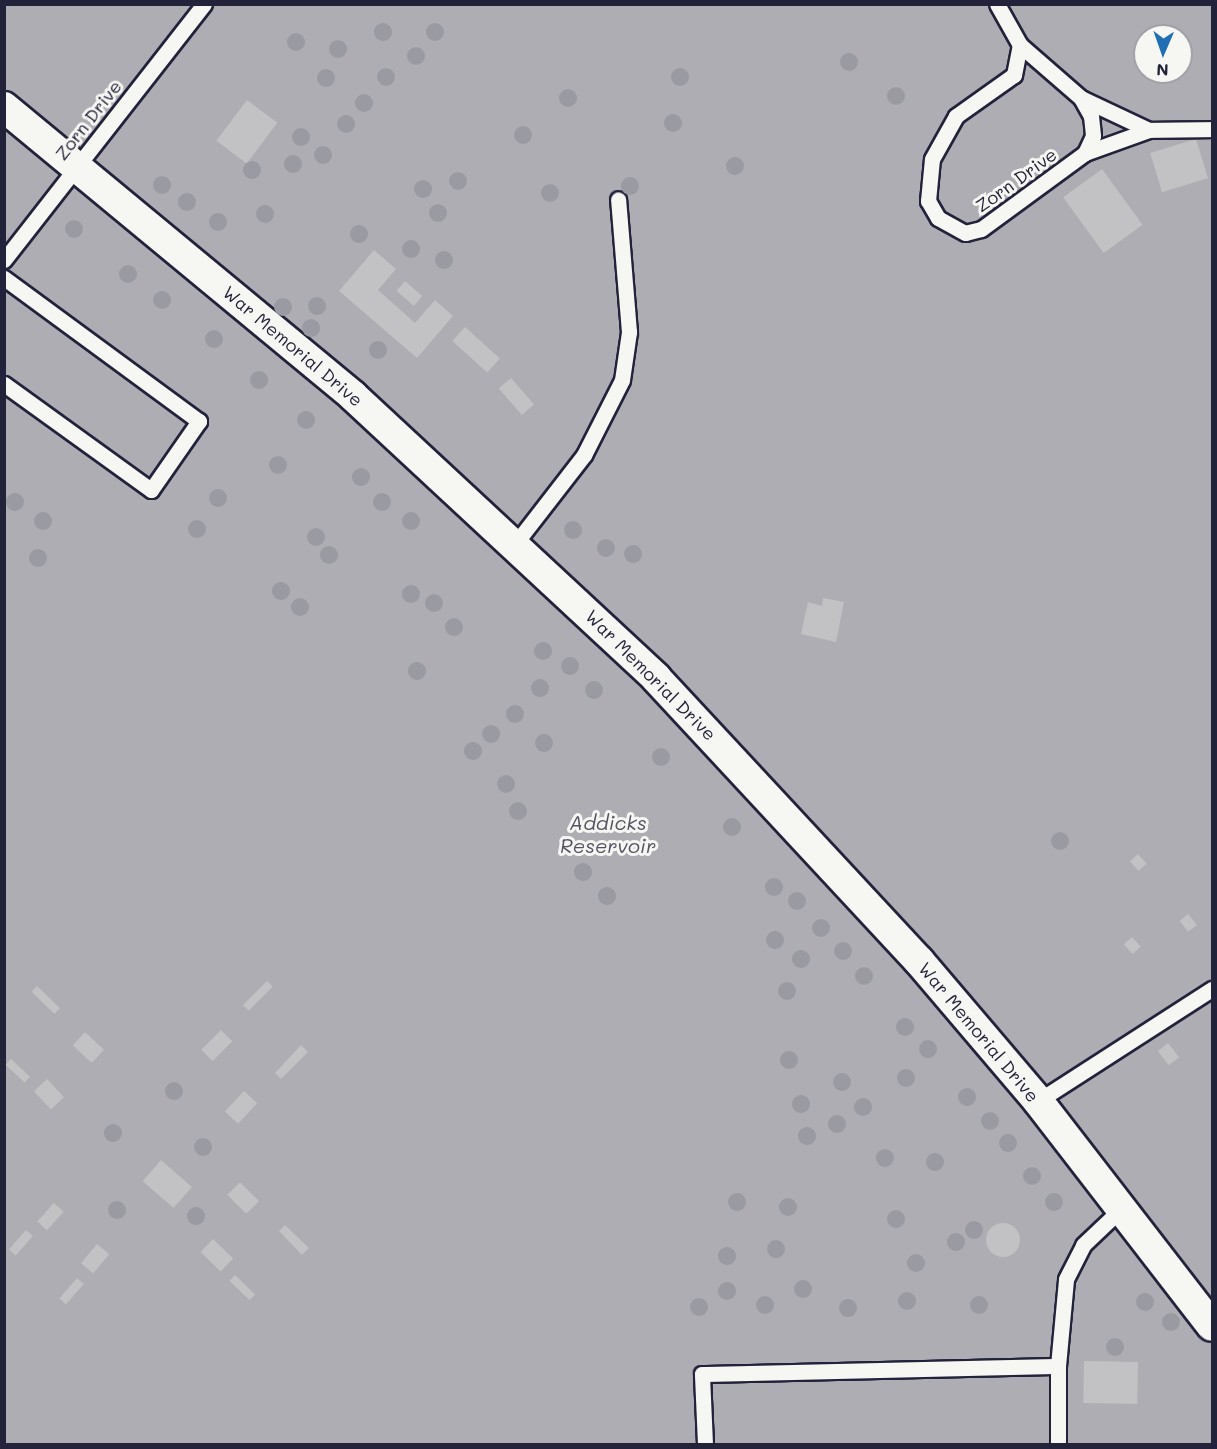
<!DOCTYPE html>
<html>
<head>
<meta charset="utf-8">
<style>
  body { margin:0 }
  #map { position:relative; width:1217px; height:1449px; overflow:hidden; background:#f6f6f2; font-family:Mali,sans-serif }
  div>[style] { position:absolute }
  .water>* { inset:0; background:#adadb3 }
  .building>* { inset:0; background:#c2c2c4; transform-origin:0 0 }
  .round { border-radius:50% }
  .roads { filter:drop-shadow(2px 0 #22223b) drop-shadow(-2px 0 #22223b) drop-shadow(0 2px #22223b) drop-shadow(0 -2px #22223b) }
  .lane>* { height:15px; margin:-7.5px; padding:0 7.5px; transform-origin:7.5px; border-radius:7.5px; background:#f6f6f2 }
  .street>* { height:30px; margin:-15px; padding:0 15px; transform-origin:15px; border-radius:15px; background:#f6f6f2 }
  .trees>* { width:18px; height:18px; margin:-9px; border-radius:50%; background:#9a9aa3 }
  span { translate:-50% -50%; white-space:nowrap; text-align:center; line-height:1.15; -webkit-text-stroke:6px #f6f6f2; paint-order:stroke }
  .street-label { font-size:18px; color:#22223b }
  .water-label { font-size:20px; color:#535365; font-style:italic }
  .frame { position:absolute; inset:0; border:6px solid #22223b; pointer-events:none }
  .north { position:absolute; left:1133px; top:24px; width:60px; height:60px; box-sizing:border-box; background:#f6f6f2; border:2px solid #a1a1a9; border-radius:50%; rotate:182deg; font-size:16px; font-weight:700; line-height:24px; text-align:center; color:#22223b }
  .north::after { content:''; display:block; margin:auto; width:21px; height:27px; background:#1f6fb2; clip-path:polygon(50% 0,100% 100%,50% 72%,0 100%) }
</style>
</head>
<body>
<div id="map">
  <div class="water">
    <i style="clip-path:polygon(evenodd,5px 5px,1212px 5px,1212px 1444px,5px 1444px,5px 5px,1145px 36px,1181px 36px,1181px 72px,1145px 72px,1145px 36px)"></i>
  </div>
  <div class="building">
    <i style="left:247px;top:100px;width:38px;height:51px;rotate:37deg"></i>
    <i style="left:1196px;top:139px;width:41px;height:48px;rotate:73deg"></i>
    <i style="left:1102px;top:169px;width:69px;height:48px;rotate:54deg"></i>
    <i style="clip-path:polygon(374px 250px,396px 269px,378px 290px,415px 323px,435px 300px,453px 316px,417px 358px,339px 291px)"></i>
    <i style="left:405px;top:281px;width:23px;height:13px;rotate:41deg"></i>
    <i style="left:465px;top:327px;width:47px;height:19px;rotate:42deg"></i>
    <i style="left:511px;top:378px;width:35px;height:16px;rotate:49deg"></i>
    <i style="clip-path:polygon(823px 598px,844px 602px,836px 642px,801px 634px,808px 602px,822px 606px)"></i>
    <i style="left:1138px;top:854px;width:13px;height:11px;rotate:48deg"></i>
    <i style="left:1188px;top:914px;width:14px;height:11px;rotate:51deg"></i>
    <i style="left:1132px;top:937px;width:13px;height:11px;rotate:48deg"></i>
    <i style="left:267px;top:981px;width:8px;height:34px;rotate:45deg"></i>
    <i style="left:37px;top:986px;width:32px;height:8px;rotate:44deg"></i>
    <i style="left:221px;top:1030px;width:16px;height:28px;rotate:45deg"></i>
    <i style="left:85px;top:1032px;width:26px;height:18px;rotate:43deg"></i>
    <i style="left:1168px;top:1043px;width:18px;height:13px;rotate:52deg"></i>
    <i style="clip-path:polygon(301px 1045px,308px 1052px,281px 1079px,275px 1073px)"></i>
    <i style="left:11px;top:1059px;width:26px;height:8px;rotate:43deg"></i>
    <i style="left:47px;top:1079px;width:25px;height:18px;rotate:47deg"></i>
    <i style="left:244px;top:1091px;width:18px;height:28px;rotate:43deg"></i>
    <i style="left:161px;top:1160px;width:41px;height:28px;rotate:41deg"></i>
    <i style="left:240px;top:1182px;width:27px;height:18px;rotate:45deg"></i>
    <i style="left:54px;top:1203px;width:13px;height:25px;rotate:42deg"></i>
    <i class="round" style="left:986px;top:1223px;width:34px;height:34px"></i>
    <i style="clip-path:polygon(285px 1225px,309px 1248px,302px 1255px,279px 1231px)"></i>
    <i style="left:26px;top:1230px;width:9px;height:26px;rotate:41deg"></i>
    <i style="left:213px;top:1239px;width:28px;height:18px;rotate:44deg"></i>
    <i style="left:97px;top:1244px;width:16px;height:25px;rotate:40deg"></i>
    <i style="left:235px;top:1275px;width:28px;height:8px;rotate:44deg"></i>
    <i style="left:77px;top:1278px;width:9px;height:27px;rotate:41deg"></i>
    <i style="left:1084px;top:1361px;width:54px;height:42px;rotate:1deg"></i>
  </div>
  <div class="roads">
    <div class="lane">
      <i style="left:997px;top:4px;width:47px;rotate:60.7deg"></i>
      <i style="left:1020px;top:45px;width:81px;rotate:41deg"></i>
      <i style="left:1081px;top:98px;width:21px;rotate:61deg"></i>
      <i style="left:1091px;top:116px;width:20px;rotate:84deg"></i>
      <i style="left:1093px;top:136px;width:19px;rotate:115deg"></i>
      <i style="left:1085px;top:153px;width:129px;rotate:143.8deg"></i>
      <i style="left:981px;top:229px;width:16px;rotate:166deg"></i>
      <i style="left:965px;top:233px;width:31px;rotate:-151deg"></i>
      <i style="left:938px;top:218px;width:20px;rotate:-120deg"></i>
      <i style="left:928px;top:201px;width:42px;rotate:-84.6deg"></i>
      <i style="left:932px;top:159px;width:49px;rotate:-60.8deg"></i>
      <i style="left:956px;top:116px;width:71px;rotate:-35.3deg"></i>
      <i style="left:1014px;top:75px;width:31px;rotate:-79deg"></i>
      <i style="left:1081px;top:98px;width:75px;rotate:25.2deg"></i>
      <i style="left:1085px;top:153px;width:68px;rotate:-19.8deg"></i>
      <i style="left:1149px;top:130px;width:63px;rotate:-0.9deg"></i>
      <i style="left:4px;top:260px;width:325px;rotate:-52deg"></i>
      <i style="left:4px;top:278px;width:242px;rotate:36.3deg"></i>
      <i style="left:199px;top:421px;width:84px;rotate:124.8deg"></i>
      <i style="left:151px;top:490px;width:181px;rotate:-144.2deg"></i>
      <i style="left:515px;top:544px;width:113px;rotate:-52.2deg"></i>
      <i style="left:584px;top:455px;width:84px;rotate:-63.1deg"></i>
      <i style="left:622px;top:380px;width:49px;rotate:-81.7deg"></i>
      <i style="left:629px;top:332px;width:133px;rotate:-94.7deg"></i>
      <i style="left:1038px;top:1101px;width:207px;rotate:-32.8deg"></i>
      <i style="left:1058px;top:1366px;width:78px;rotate:90deg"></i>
      <i style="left:705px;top:1444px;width:70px;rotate:-92.5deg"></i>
      <i style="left:702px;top:1374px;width:356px;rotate:-1.3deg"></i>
      <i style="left:1058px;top:1366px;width:87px;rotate:-84.7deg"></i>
      <i style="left:1066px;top:1279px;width:38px;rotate:-63deg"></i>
      <i style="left:1083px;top:1245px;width:54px;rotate:-43.5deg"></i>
    </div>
    <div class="street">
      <i style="left:4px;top:107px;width:453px;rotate:39.6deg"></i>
      <i style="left:353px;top:396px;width:414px;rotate:42.9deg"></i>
      <i style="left:656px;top:678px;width:386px;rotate:47.1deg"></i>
      <i style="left:919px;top:961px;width:184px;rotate:49.6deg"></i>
      <i style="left:1038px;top:1101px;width:284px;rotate:52.3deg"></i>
    </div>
  </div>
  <div class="trees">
    <i style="left:383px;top:32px"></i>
    <i style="left:435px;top:32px"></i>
    <i style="left:296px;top:42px"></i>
    <i style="left:338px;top:49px"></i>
    <i style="left:416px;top:56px"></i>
    <i style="left:849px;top:62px"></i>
    <i style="left:386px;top:77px"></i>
    <i style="left:680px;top:77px"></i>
    <i style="left:326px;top:78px"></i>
    <i style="left:896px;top:96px"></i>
    <i style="left:568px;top:98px"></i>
    <i style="left:364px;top:103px"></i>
    <i style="left:673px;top:123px"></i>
    <i style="left:346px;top:124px"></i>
    <i style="left:523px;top:135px"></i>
    <i style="left:301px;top:137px"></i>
    <i style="left:323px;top:155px"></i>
    <i style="left:293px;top:164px"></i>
    <i style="left:735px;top:166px"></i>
    <i style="left:252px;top:170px"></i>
    <i style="left:458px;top:181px"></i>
    <i style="left:162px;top:185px"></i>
    <i style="left:630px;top:186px"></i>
    <i style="left:423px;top:189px"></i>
    <i style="left:550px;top:193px"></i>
    <i style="left:187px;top:202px"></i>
    <i style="left:438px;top:213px"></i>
    <i style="left:265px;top:214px"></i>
    <i style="left:218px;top:222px"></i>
    <i style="left:74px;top:229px"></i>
    <i style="left:359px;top:234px"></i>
    <i style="left:411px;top:249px"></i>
    <i style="left:444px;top:260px"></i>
    <i style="left:128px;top:274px"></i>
    <i style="left:162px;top:300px"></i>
    <i style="left:317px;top:306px"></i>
    <i style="left:283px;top:307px"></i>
    <i style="left:311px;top:328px"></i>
    <i style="left:214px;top:339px"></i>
    <i style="left:378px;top:350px"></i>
    <i style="left:259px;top:380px"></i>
    <i style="left:306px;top:420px"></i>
    <i style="left:278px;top:465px"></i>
    <i style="left:361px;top:477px"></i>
    <i style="left:218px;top:498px"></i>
    <i style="left:15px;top:502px"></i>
    <i style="left:382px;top:502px"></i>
    <i style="left:43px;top:521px"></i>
    <i style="left:411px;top:521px"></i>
    <i style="left:197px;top:529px"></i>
    <i style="left:573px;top:530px"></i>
    <i style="left:316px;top:537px"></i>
    <i style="left:606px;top:548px"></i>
    <i style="left:633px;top:554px"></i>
    <i style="left:329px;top:555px"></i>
    <i style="left:38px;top:558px"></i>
    <i style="left:281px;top:591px"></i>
    <i style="left:411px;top:594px"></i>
    <i style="left:434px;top:603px"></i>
    <i style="left:300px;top:607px"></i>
    <i style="left:454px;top:627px"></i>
    <i style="left:543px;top:651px"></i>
    <i style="left:570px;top:666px"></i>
    <i style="left:417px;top:671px"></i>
    <i style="left:540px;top:688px"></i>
    <i style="left:594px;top:690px"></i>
    <i style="left:515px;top:714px"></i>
    <i style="left:491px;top:734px"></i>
    <i style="left:544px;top:743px"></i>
    <i style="left:473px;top:751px"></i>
    <i style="left:661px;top:757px"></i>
    <i style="left:506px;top:784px"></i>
    <i style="left:518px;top:811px"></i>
    <i style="left:732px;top:827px"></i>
    <i style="left:1060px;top:841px"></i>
    <i style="left:583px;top:872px"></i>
    <i style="left:774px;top:887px"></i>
    <i style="left:607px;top:896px"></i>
    <i style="left:797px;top:901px"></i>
    <i style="left:821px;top:928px"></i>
    <i style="left:775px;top:940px"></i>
    <i style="left:843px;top:951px"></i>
    <i style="left:801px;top:959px"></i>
    <i style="left:864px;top:976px"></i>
    <i style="left:787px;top:991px"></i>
    <i style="left:905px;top:1027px"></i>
    <i style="left:928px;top:1049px"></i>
    <i style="left:789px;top:1060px"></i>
    <i style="left:906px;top:1078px"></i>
    <i style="left:842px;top:1082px"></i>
    <i style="left:174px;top:1091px"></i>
    <i style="left:967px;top:1097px"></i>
    <i style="left:801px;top:1104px"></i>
    <i style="left:863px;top:1107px"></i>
    <i style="left:990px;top:1121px"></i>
    <i style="left:837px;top:1124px"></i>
    <i style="left:113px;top:1133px"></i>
    <i style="left:807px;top:1136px"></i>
    <i style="left:1008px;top:1143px"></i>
    <i style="left:203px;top:1147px"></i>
    <i style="left:885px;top:1158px"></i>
    <i style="left:935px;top:1162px"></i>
    <i style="left:1032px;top:1176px"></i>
    <i style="left:737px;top:1202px"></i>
    <i style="left:1054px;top:1202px"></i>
    <i style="left:788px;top:1207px"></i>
    <i style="left:117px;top:1210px"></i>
    <i style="left:196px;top:1216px"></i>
    <i style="left:896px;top:1219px"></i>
    <i style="left:974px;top:1230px"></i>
    <i style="left:956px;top:1242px"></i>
    <i style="left:776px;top:1249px"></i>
    <i style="left:727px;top:1256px"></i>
    <i style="left:916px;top:1263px"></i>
    <i style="left:803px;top:1289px"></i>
    <i style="left:727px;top:1291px"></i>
    <i style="left:907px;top:1301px"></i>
    <i style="left:1145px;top:1302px"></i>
    <i style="left:765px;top:1305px"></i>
    <i style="left:979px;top:1305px"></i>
    <i style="left:699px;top:1307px"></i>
    <i style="left:848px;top:1308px"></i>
    <i style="left:1171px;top:1322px"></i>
    <i style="left:1115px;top:1347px"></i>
  </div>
  <div class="street-label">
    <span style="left:88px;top:120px;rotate:-52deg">Zorn Drive</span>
    <span style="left:1016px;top:180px;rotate:-36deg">Zorn Drive</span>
    <span style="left:293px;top:346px;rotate:40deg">War Memorial Drive</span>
    <span style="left:651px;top:675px;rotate:45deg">War Memorial Drive</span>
    <span style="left:979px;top:1032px;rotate:50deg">War Memorial Drive</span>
  </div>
  <div class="water-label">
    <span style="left:608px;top:834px">Addicks<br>Reservoir</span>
  </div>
  <div class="frame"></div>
  <div class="north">N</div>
</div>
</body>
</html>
